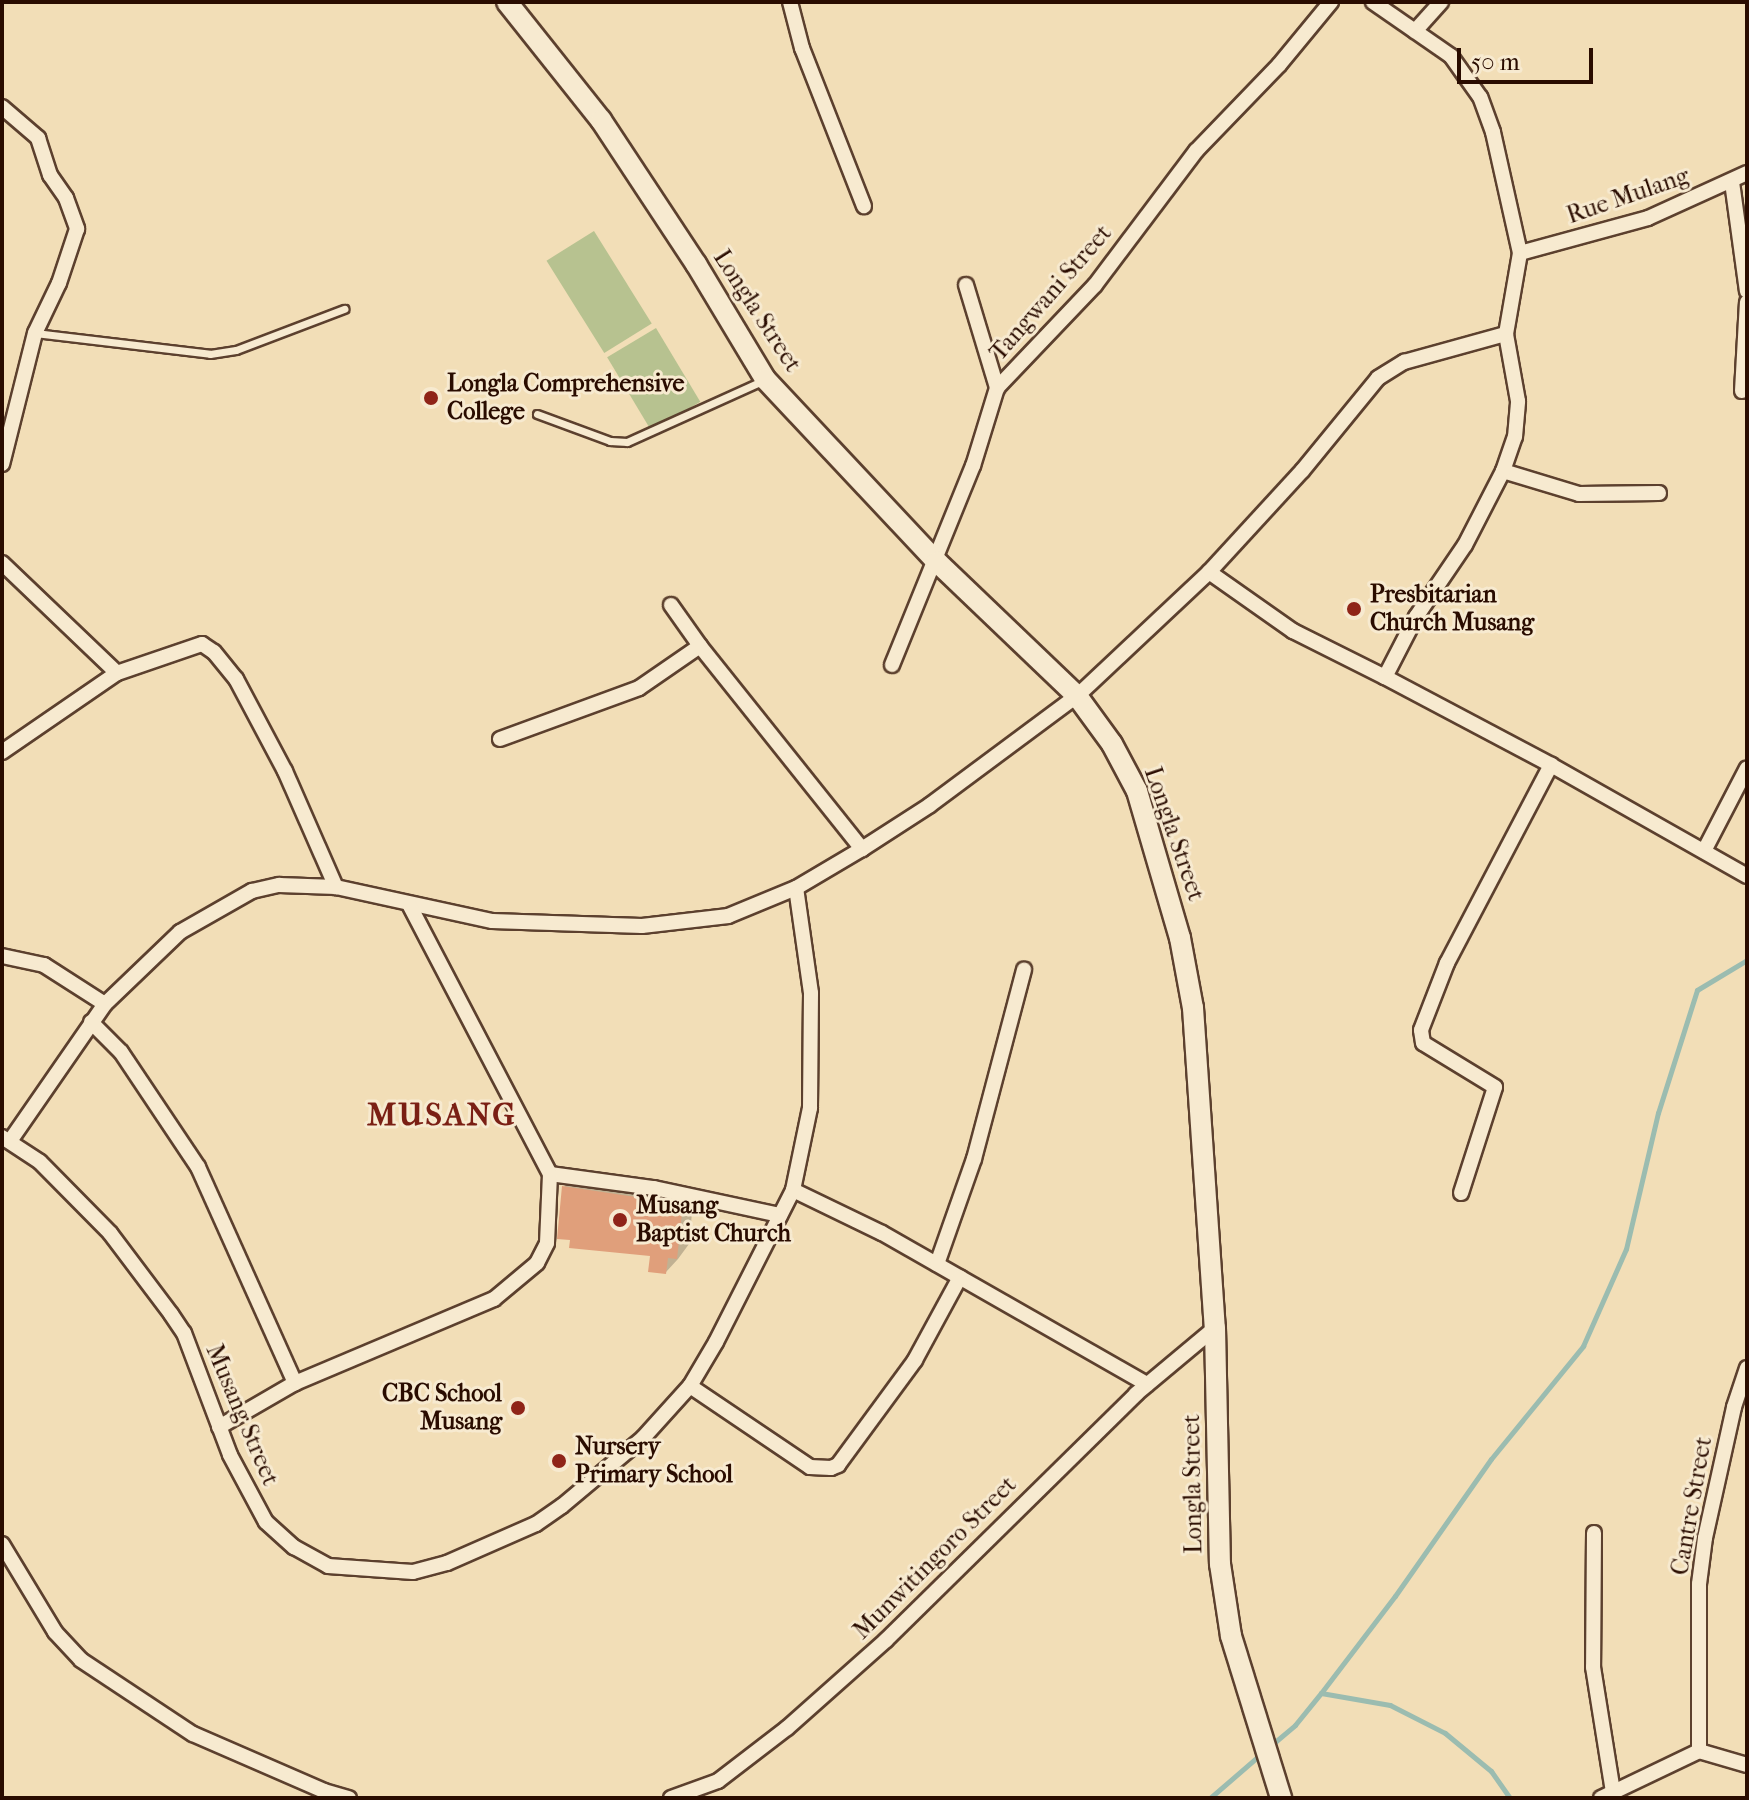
<!DOCTYPE html>
<html>
<head>
<meta charset="utf-8">
<style>
  body { margin:0 }
  #map { position:relative; width:1749px; height:1800px; overflow:hidden; background:#f2deb7; font-family:"IM FELL French Canon",serif }
  div>[style] { position:absolute }
  .green>* { inset:0; background:#b7c290; transform-origin:0 0 }
  .shadow>* { inset:0; background:#0003 }
  .stream>* { height:5px; margin:-2.5px; padding:0 2.5px; transform-origin:2.5px; border-radius:2.5px; background:#9bbcb0 }
  .building>* { inset:0; background:#e09f7b }
  .roads { filter:drop-shadow(2px 0 #5c402e) drop-shadow(-2px 0 #5c402e) drop-shadow(0 2px #5c402e) drop-shadow(0 -2px #5c402e) }
  .service>* { height:7px; margin:-3.5px; padding:0 3.5px; transform-origin:3.5px; border-radius:3.5px; background:#f7ead0 }
  .minor>* { height:14px; margin:-7px; padding:0 7px; transform-origin:7px; border-radius:7px; background:#f7ead0 }
  .secondary>* { height:20px; margin:-10px; padding:0 10px; transform-origin:10px; border-radius:10px; background:#f7ead0 }
  .dots>* { width:22px; height:22px; translate:-50% -50%; box-sizing:border-box; border:4px solid #f7ead0; border-radius:50% }
  span { translate:-50% -50%; white-space:nowrap; text-align:center; line-height:1.15; -webkit-text-stroke:6px #f7ead0; paint-order:stroke }
  .street-label { font-size:24px; color:#2a0c00 }
  .poi-label { font-size:24px; color:#2a0c00; font-weight:700 }
  .left { translate:0 -50%; text-align:left }
  .right { translate:-100% -50%; text-align:right }
  .district-label { font-size:32px; color:#7a1f14; font-weight:700; letter-spacing:2px }
  .frame { position:absolute; inset:0; border:4px solid #2a0c00; pointer-events:none }
  .scale { position:absolute; left:1457px; top:48px; width:136px; height:36px; box-sizing:border-box; border:4px solid #2a0c00; border-top:0; padding-left:10px; font-size:24px; line-height:28px; white-space:nowrap; color:#2a0c00; -webkit-text-stroke:6px #f7ead0; paint-order:stroke }
</style>
</head>
<body>
<div id="map">
  <div class="green">
    <i style="left:594px;top:231px;width:109px;height:56px;rotate:58deg"></i>
    <i style="left:656px;top:328px;width:86px;height:57px;rotate:59deg"></i>
  </div>
  <div class="shadow">
    <i style="clip-path:polygon(577px 1174px,694px 1192px,689px 1244px,678px 1259px,666px 1272px,652px 1255px,564px 1187px)"></i>
  </div>
  <div class="stream">
    <i style="left:1321px;top:1693px;width:122px;rotate:-52.7deg"></i>
    <i style="left:1395px;top:1596px;width:167px;rotate:-55deg"></i>
    <i style="left:1491px;top:1459px;width:146px;rotate:-50.8deg"></i>
    <i style="left:1583px;top:1346px;width:106px;rotate:-66.1deg"></i>
    <i style="left:1626px;top:1249px;width:140px;rotate:-76.8deg"></i>
    <i style="left:1658px;top:1113px;width:129px;rotate:-72.4deg"></i>
    <i style="left:1697px;top:990px;width:58px;rotate:-31deg"></i>
    <i style="left:1269px;top:1747px;width:34px;rotate:-40deg"></i>
    <i style="left:1295px;top:1725px;width:41px;rotate:-50.9deg"></i>
    <i style="left:1321px;top:1693px;width:70px;rotate:9.9deg"></i>
    <i style="left:1390px;top:1705px;width:62px;rotate:27deg"></i>
    <i style="left:1445px;top:1733px;width:60px;rotate:39.6deg"></i>
    <i style="left:1491px;top:1771px;width:33px;rotate:55deg"></i>
    <i style="left:1210px;top:1798px;width:69px;rotate:-40.9deg"></i>
  </div>
  <div class="building">
    <i style="clip-path:polygon(562px 1186px,683px 1204px,677px 1259px,668px 1258px,666px 1274px,648px 1272px,650px 1256px,569px 1248px,570px 1240px,557px 1239px)"></i>
  </div>
  <div class="roads">
    <div class="service">
      <i style="left:35px;top:333px;width:176px;rotate:6.8deg"></i>
      <i style="left:210px;top:354px;width:26px;rotate:-9deg"></i>
      <i style="left:236px;top:350px;width:116px;rotate:-20.8deg"></i>
      <i style="left:537px;top:414px;width:78px;rotate:20.3deg"></i>
      <i style="left:610px;top:441px;width:17px;rotate:3deg"></i>
      <i style="left:627px;top:442px;width:150px;rotate:-24.3deg"></i>
    </div>
    <div class="minor">
      <i style="left:790px;top:2px;width:48px;rotate:75.4deg"></i>
      <i style="left:802px;top:48px;width:170px;rotate:68.6deg"></i>
      <i style="left:1415px;top:31px;width:39px;rotate:-48deg"></i>
      <i style="left:2px;top:107px;width:48px;rotate:40.7deg"></i>
      <i style="left:38px;top:138px;width:39px;rotate:72deg"></i>
      <i style="left:50px;top:175px;width:28px;rotate:55deg"></i>
      <i style="left:66px;top:198px;width:33px;rotate:70deg"></i>
      <i style="left:77px;top:229px;width:57px;rotate:108.4deg"></i>
      <i style="left:59px;top:283px;width:55px;rotate:115.6deg"></i>
      <i style="left:35px;top:333px;width:135px;rotate:104.1deg"></i>
      <i style="left:1732px;top:182px;width:110px;rotate:82.2deg"></i>
      <i style="left:1520px;top:253px;width:133px;rotate:-15.3deg"></i>
      <i style="left:1648px;top:218px;width:109px;rotate:-24.4deg"></i>
      <i style="left:966px;top:285px;width:108px;rotate:73.2deg"></i>
      <i style="left:1742px;top:391px;width:89px;rotate:-86.8deg"></i>
      <i style="left:1503px;top:471px;width:79px;rotate:16.8deg"></i>
      <i style="left:1579px;top:494px;width:80px;rotate:-0.7deg"></i>
      <i style="left:2px;top:563px;width:159px;rotate:43.7deg"></i>
      <i style="left:1209px;top:572px;width:103px;rotate:35.1deg"></i>
      <i style="left:1293px;top:631px;width:103px;rotate:26.6deg"></i>
      <i style="left:1385px;top:677px;width:68px;rotate:-62.7deg"></i>
      <i style="left:1416px;top:617px;width:87px;rotate:-55.8deg"></i>
      <i style="left:1465px;top:545px;width:83px;rotate:-62.8deg"></i>
      <i style="left:1503px;top:471px;width:36px;rotate:-71deg"></i>
      <i style="left:1515px;top:437px;width:36px;rotate:-85deg"></i>
      <i style="left:1518px;top:401px;width:68px;rotate:-100.2deg"></i>
      <i style="left:671px;top:605px;width:50px;rotate:54.7deg"></i>
      <i style="left:700px;top:646px;width:260px;rotate:51.4deg"></i>
      <i style="left:892px;top:665px;width:215px;rotate:-67.9deg"></i>
      <i style="left:973px;top:466px;width:82px;rotate:-72.9deg"></i>
      <i style="left:997px;top:388px;width:142px;rotate:-46.4deg"></i>
      <i style="left:1095px;top:285px;width:168px;rotate:-53deg"></i>
      <i style="left:1196px;top:151px;width:120px;rotate:-46deg"></i>
      <i style="left:1279px;top:65px;width:82px;rotate:-50.5deg"></i>
      <i style="left:1385px;top:677px;width:188px;rotate:27.9deg"></i>
      <i style="left:1551px;top:765px;width:225px;rotate:29.5deg"></i>
      <i style="left:500px;top:739px;width:148px;rotate:-20.1deg"></i>
      <i style="left:639px;top:688px;width:74px;rotate:-34.5deg"></i>
      <i style="left:2px;top:752px;width:140px;rotate:-34.5deg"></i>
      <i style="left:117px;top:673px;width:90px;rotate:-18.8deg"></i>
      <i style="left:202px;top:644px;width:14px;rotate:34deg"></i>
      <i style="left:214px;top:652px;width:35px;rotate:51deg"></i>
      <i style="left:236px;top:679px;width:104px;rotate:62deg"></i>
      <i style="left:285px;top:771px;width:127px;rotate:66.3deg"></i>
      <i style="left:1704px;top:851px;width:93px;rotate:-62.6deg"></i>
      <i style="left:2px;top:956px;width:43px;rotate:12.1deg"></i>
      <i style="left:44px;top:965px;width:72px;rotate:32.6deg"></i>
      <i style="left:91px;top:1022px;width:42px;rotate:45deg"></i>
      <i style="left:121px;top:1052px;width:138px;rotate:56.2deg"></i>
      <i style="left:198px;top:1167px;width:237px;rotate:65.8deg"></i>
      <i style="left:2px;top:1137px;width:45px;rotate:33.3deg"></i>
      <i style="left:40px;top:1162px;width:100px;rotate:45.4deg"></i>
      <i style="left:110px;top:1233px;width:101px;rotate:53deg"></i>
      <i style="left:171px;top:1314px;width:23px;rotate:56deg"></i>
      <i style="left:184px;top:1333px;width:130px;rotate:69.3deg"></i>
      <i style="left:230px;top:1455px;width:76px;rotate:61.8deg"></i>
      <i style="left:266px;top:1522px;width:38px;rotate:42deg"></i>
      <i style="left:294px;top:1547px;width:39px;rotate:29deg"></i>
      <i style="left:328px;top:1566px;width:85px;rotate:4deg"></i>
      <i style="left:413px;top:1572px;width:35px;rotate:-15deg"></i>
      <i style="left:447px;top:1563px;width:97px;rotate:-23.7deg"></i>
      <i style="left:536px;top:1524px;width:32px;rotate:-35deg"></i>
      <i style="left:562px;top:1506px;width:106px;rotate:-40deg"></i>
      <i style="left:643px;top:1438px;width:70px;rotate:-47.9deg"></i>
      <i style="left:690px;top:1386px;width:51px;rotate:-59.4deg"></i>
      <i style="left:716px;top:1342px;width:170px;rotate:-63.1deg"></i>
      <i style="left:793px;top:1190px;width:84px;rotate:-78.3deg"></i>
      <i style="left:810px;top:1108px;width:115px;rotate:-89.5deg"></i>
      <i style="left:811px;top:993px;width:106px;rotate:-98.1deg"></i>
      <i style="left:10px;top:1141px;width:167px;rotate:-55.3deg"></i>
      <i style="left:105px;top:1004px;width:104px;rotate:-43.8deg"></i>
      <i style="left:180px;top:932px;width:83px;rotate:-29.7deg"></i>
      <i style="left:252px;top:891px;width:28px;rotate:-13deg"></i>
      <i style="left:279px;top:885px;width:57px;rotate:2deg"></i>
      <i style="left:336px;top:887px;width:160px;rotate:12.3deg"></i>
      <i style="left:492px;top:921px;width:150px;rotate:1.9deg"></i>
      <i style="left:642px;top:926px;width:87px;rotate:-6.6deg"></i>
      <i style="left:728px;top:916px;width:74px;rotate:-22.4deg"></i>
      <i style="left:796px;top:888px;width:77px;rotate:-30.6deg"></i>
      <i style="left:862px;top:849px;width:81px;rotate:-32.9deg"></i>
      <i style="left:930px;top:805px;width:183px;rotate:-36.6deg"></i>
      <i style="left:1077px;top:696px;width:181px;rotate:-43.2deg"></i>
      <i style="left:1209px;top:572px;width:137px;rotate:-47.4deg"></i>
      <i style="left:1302px;top:471px;width:120px;rotate:-50.7deg"></i>
      <i style="left:1378px;top:378px;width:31px;rotate:-32deg"></i>
      <i style="left:1404px;top:362px;width:106px;rotate:-15.4deg"></i>
      <i style="left:1506px;top:334px;width:82px;rotate:-80.2deg"></i>
      <i style="left:1520px;top:253px;width:124px;rotate:-102.6deg"></i>
      <i style="left:1493px;top:132px;width:37px;rotate:-110deg"></i>
      <i style="left:1480px;top:97px;width:50px;rotate:-125.3deg"></i>
      <i style="left:1451px;top:56px;width:95px;rotate:-145.3deg"></i>
      <i style="left:550px;top:1174px;width:105px;rotate:7.7deg"></i>
      <i style="left:654px;top:1188px;width:129px;rotate:12.1deg"></i>
      <i style="left:793px;top:1190px;width:99px;rotate:25.8deg"></i>
      <i style="left:882px;top:1233px;width:305px;rotate:29.7deg"></i>
      <i style="left:1461px;top:1193px;width:111px;rotate:-72.2deg"></i>
      <i style="left:1495px;top:1087px;width:84px;rotate:-148.6deg"></i>
      <i style="left:1423px;top:1043px;width:13px;rotate:-99deg"></i>
      <i style="left:1421px;top:1030px;width:72px;rotate:-68.8deg"></i>
      <i style="left:1447px;top:963px;width:224px;rotate:-62.3deg"></i>
      <i style="left:937px;top:1264px;width:111px;rotate:-70.6deg"></i>
      <i style="left:974px;top:1159px;width:196px;rotate:-75.2deg"></i>
      <i style="left:690px;top:1386px;width:145px;rotate:34deg"></i>
      <i style="left:810px;top:1467px;width:21px;rotate:3deg"></i>
      <i style="left:831px;top:1468px;width:8px;rotate:-23deg"></i>
      <i style="left:838px;top:1465px;width:130px;rotate:-53.7deg"></i>
      <i style="left:915px;top:1360px;width:94px;rotate:-61.5deg"></i>
      <i style="left:219px;top:1427px;width:88px;rotate:-30.1deg"></i>
      <i style="left:295px;top:1383px;width:216px;rotate:-22.9deg"></i>
      <i style="left:494px;top:1299px;width:56px;rotate:-39.9deg"></i>
      <i style="left:537px;top:1263px;width:22px;rotate:-63deg"></i>
      <i style="left:547px;top:1243px;width:69px;rotate:-87.5deg"></i>
      <i style="left:550px;top:1174px;width:302px;rotate:-117.6deg"></i>
      <i style="left:1594px;top:1533px;width:134px;rotate:90.4deg"></i>
      <i style="left:1593px;top:1667px;width:127px;rotate:80.9deg"></i>
      <i style="left:2px;top:1544px;width:103px;rotate:58.9deg"></i>
      <i style="left:55px;top:1632px;width:38px;rotate:47deg"></i>
      <i style="left:81px;top:1660px;width:134px;rotate:33.5deg"></i>
      <i style="left:193px;top:1734px;width:143px;rotate:23.5deg"></i>
      <i style="left:324px;top:1791px;width:26px;rotate:16deg"></i>
      <i style="left:1699px;top:1751px;width:167px;rotate:-90deg"></i>
      <i style="left:1699px;top:1584px;width:46px;rotate:-82.6deg"></i>
      <i style="left:1705px;top:1538px;width:134px;rotate:-77.5deg"></i>
      <i style="left:1734px;top:1407px;width:41px;rotate:-71.6deg"></i>
      <i style="left:1699px;top:1751px;width:50px;rotate:16.3deg"></i>
      <i style="left:671px;top:1798px;width:50px;rotate:-19.9deg"></i>
      <i style="left:718px;top:1781px;width:87px;rotate:-37.5deg"></i>
      <i style="left:787px;top:1728px;width:132px;rotate:-41.6deg"></i>
      <i style="left:886px;top:1640px;width:351px;rotate:-44.5deg"></i>
      <i style="left:1136px;top:1394px;width:103px;rotate:-39.9deg"></i>
      <i style="left:1601px;top:1798px;width:109px;rotate:-25.6deg"></i>
    </div>
    <div class="secondary">
      <i style="left:507px;top:2px;width:151px;rotate:51.5deg"></i>
      <i style="left:601px;top:120px;width:173px;rotate:56.6deg"></i>
      <i style="left:696px;top:264px;width:134px;rotate:59deg"></i>
      <i style="left:765px;top:379px;width:251px;rotate:46.8deg"></i>
      <i style="left:937px;top:562px;width:194px;rotate:43.7deg"></i>
      <i style="left:1077px;top:696px;width:59px;rotate:53.9deg"></i>
      <i style="left:1112px;top:744px;width:53px;rotate:62deg"></i>
      <i style="left:1137px;top:791px;width:153px;rotate:73.7deg"></i>
      <i style="left:1180px;top:938px;width:71px;rotate:79.5deg"></i>
      <i style="left:1193px;top:1008px;width:321px;rotate:86.1deg"></i>
      <i style="left:1215px;top:1328px;width:236px;rotate:88.8deg"></i>
      <i style="left:1220px;top:1564px;width:73px;rotate:81.3deg"></i>
      <i style="left:1231px;top:1636px;width:170px;rotate:72.8deg"></i>
    </div>
  </div>
  <div class="dots">
    <i style="left:431px;top:398px;background:#8f2418"></i>
    <i style="left:1354px;top:609px;background:#8f2418"></i>
    <i style="left:620px;top:1220px;background:#8f2418"></i>
    <i style="left:518px;top:1408px;background:#8f2418"></i>
    <i style="left:559px;top:1461px;background:#8f2418"></i>
  </div>
  <div class="street-label">
    <span style="left:1628px;top:196px;rotate:-19deg">Rue Mulang</span>
    <span style="left:1051px;top:293px;rotate:-49deg">Tangwani Street</span>
    <span style="left:757px;top:311px;rotate:57deg">Longla Street</span>
    <span style="left:1174px;top:834px;rotate:71deg">Longla Street</span>
    <span style="left:242px;top:1415px;rotate:67deg">Musang Street</span>
    <span style="left:1193px;top:1484px;rotate:-91deg">Longla Street</span>
    <span style="left:1692px;top:1506px;rotate:-80deg">Cantre Street</span>
    <span style="left:935px;top:1558px;rotate:-45deg">Munwitingoro Street</span>
  </div>
  <div class="poi-label">
    <span class="left" style="left:447px;top:398px">Longla Comprehensive<br>College</span>
    <span class="left" style="left:1370px;top:609px">Presbitarian<br>Church Musang</span>
    <span class="left" style="left:636px;top:1220px">Musang<br>Baptist Church</span>
    <span class="right" style="left:502px;top:1408px">CBC School<br>Musang</span>
    <span class="left" style="left:575px;top:1461px">Nursery<br>Primary School</span>
  </div>
  <div class="district-label">
    <span style="left:442px;top:1115px">MUSANG</span>
  </div>
  <div class="frame"></div>
  <div class="scale">50 m</div>
</div>
</body>
</html>
